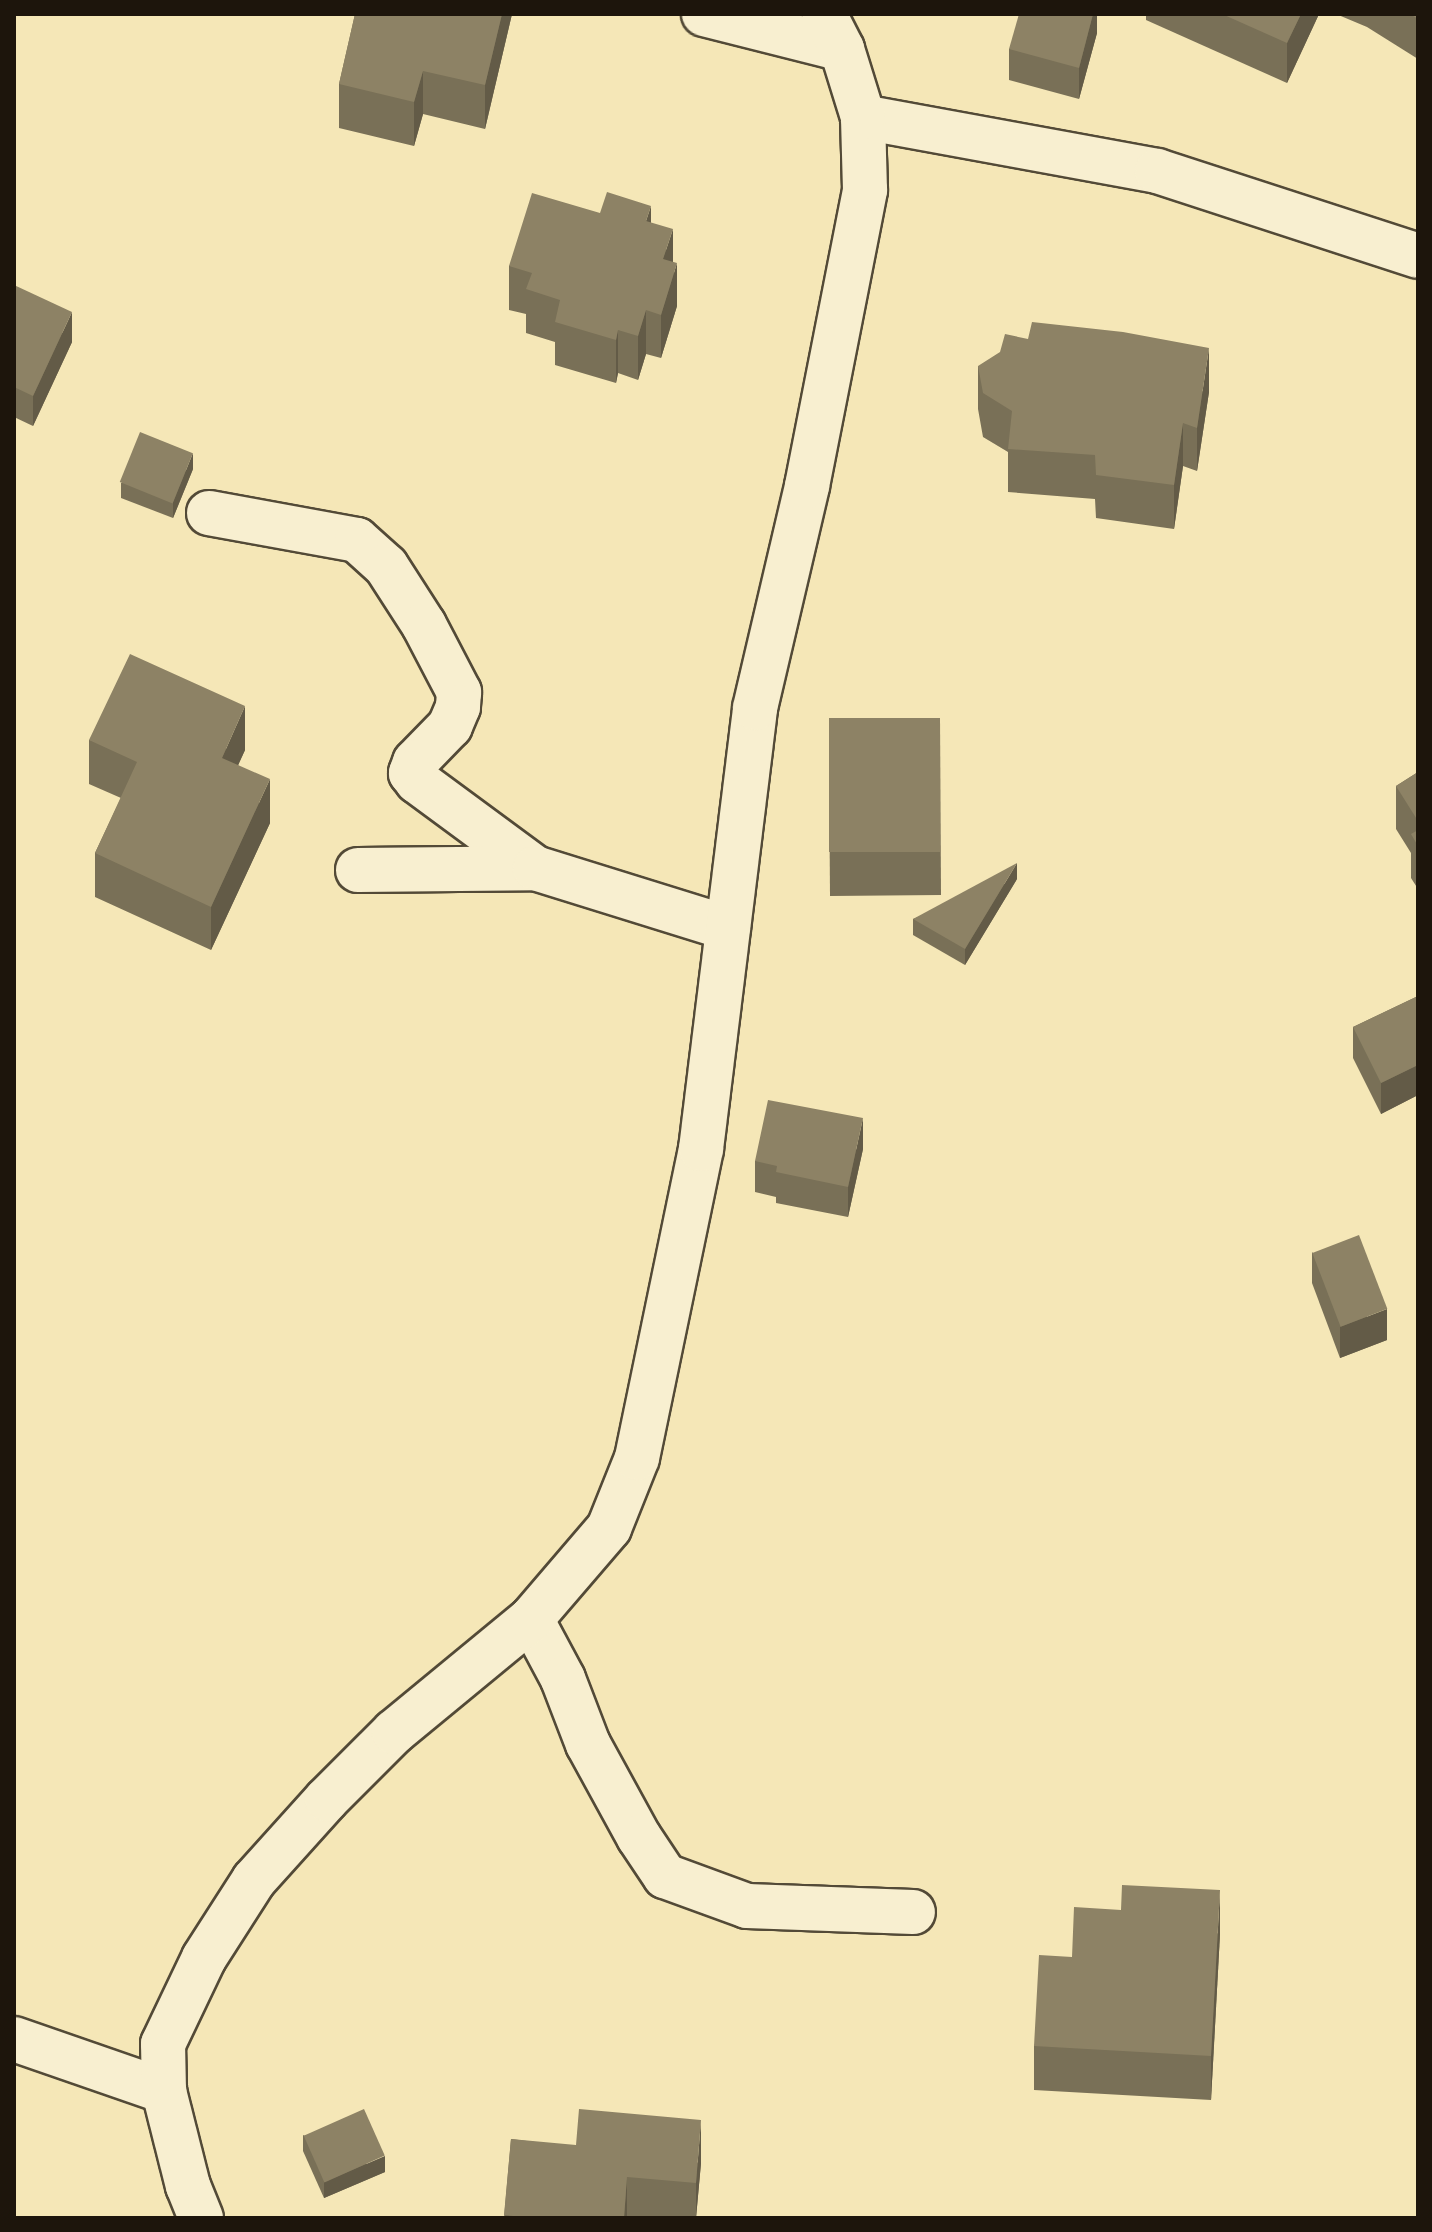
<!DOCTYPE html>
<html>
<head>
<meta charset="utf-8">
<style>
  body { margin:0 }
  #map { position:relative; width:1432px; height:2232px; overflow:hidden; background:#f5e7b7; font-family:"IM FELL DW Pica",serif }
  div>[style] { position:absolute }
  .roads { filter:drop-shadow(2px 0 #534a37) drop-shadow(-2px 0 #534a37) drop-shadow(0 2px #534a37) drop-shadow(0 -2px #534a37) }
  .street>* { height:44px; margin:-22px; padding:0 22px; transform-origin:22px; border-radius:22px; background:#f8efd0 }
  .wall>* { inset:0; background:#797057 }
  .shaded-wall>* { inset:0; background:#635b47 }
  .building>* { inset:0; background:#8d8265; transform-origin:0 0 }
  span { translate:-50% -50%; white-space:nowrap; text-align:center; line-height:1.15; -webkit-text-stroke:6px #f8efd0; paint-order:stroke }
  .frame { position:absolute; inset:0; border:16px solid #1d150c; pointer-events:none }
</style>
</head>
<body>
<div id="map">
  <div class="roads">
    <div class="street">
      <i style="left:704px;top:14px;width:142px;rotate:14.2deg"></i>
      <i style="left:863px;top:117px;width:299px;rotate:10.4deg"></i>
      <i style="left:1157px;top:171px;width:274px;rotate:18deg"></i>
      <i style="left:209px;top:513px;width:150px;rotate:10.3deg"></i>
      <i style="left:357px;top:540px;width:39px;rotate:42deg"></i>
      <i style="left:386px;top:566px;width:70px;rotate:57.2deg"></i>
      <i style="left:424px;top:625px;width:76px;rotate:62.4deg"></i>
      <i style="left:459px;top:692px;width:15px;rotate:94deg"></i>
      <i style="left:458px;top:707px;width:21px;rotate:113deg"></i>
      <i style="left:450px;top:726px;width:50px;rotate:134.2deg"></i>
      <i style="left:415px;top:762px;width:12px;rotate:110deg"></i>
      <i style="left:411px;top:773px;width:10px;rotate:53deg"></i>
      <i style="left:417px;top:781px;width:147px;rotate:36.4deg"></i>
      <i style="left:358px;top:870px;width:177px;rotate:-0.6deg"></i>
      <i style="left:535px;top:868px;width:202px;rotate:17.3deg"></i>
      <i style="left:531px;top:1619px;width:68px;rotate:61.9deg"></i>
      <i style="left:563px;top:1679px;width:70px;rotate:69deg"></i>
      <i style="left:588px;top:1744px;width:106px;rotate:61.3deg"></i>
      <i style="left:639px;top:1837px;width:47px;rotate:56.3deg"></i>
      <i style="left:665px;top:1876px;width:87px;rotate:20.1deg"></i>
      <i style="left:747px;top:1906px;width:166px;rotate:2.1deg"></i>
      <i style="left:14px;top:2039px;width:159px;rotate:19.1deg"></i>
      <i style="left:201px;top:2218px;width:35px;rotate:-112deg"></i>
      <i style="left:188px;top:2186px;width:98px;rotate:-104.2deg"></i>
      <i style="left:164px;top:2091px;width:47px;rotate:-91.2deg"></i>
      <i style="left:163px;top:2044px;width:95px;rotate:-64.5deg"></i>
      <i style="left:204px;top:1958px;width:93px;rotate:-57.3deg"></i>
      <i style="left:254px;top:1880px;width:109px;rotate:-48deg"></i>
      <i style="left:327px;top:1799px;width:95px;rotate:-45deg"></i>
      <i style="left:394px;top:1732px;width:178px;rotate:-39.5deg"></i>
      <i style="left:531px;top:1619px;width:120px;rotate:-49.4deg"></i>
      <i style="left:609px;top:1528px;width:75px;rotate:-68.2deg"></i>
      <i style="left:637px;top:1458px;width:316px;rotate:-78.3deg"></i>
      <i style="left:701px;top:1149px;width:444px;rotate:-83deg"></i>
      <i style="left:755px;top:708px;width:228px;rotate:-76.8deg"></i>
      <i style="left:807px;top:486px;width:302px;rotate:-78.9deg"></i>
      <i style="left:865px;top:190px;width:73px;rotate:-91.6deg"></i>
      <i style="left:863px;top:117px;width:71px;rotate:-107.2deg"></i>
      <i style="left:842px;top:49px;width:39px;rotate:-117deg"></i>
    </div>
  </div>
  <div class="wall">
    <i style="clip-path:polygon(355px 14px,512px 14px,485px 129px,423px 114px,414px 146px,339px 128px,339px 84px)"></i>
    <i style="clip-path:polygon(1097px 14px,1097px 33px,1079px 99px,1009px 80px,1009px 49px)"></i>
    <i style="clip-path:polygon(1146px 14px,1319px 14px,1287px 83px,1146px 20px)"></i>
    <i style="clip-path:polygon(1336px 14px,1418px 14px,1418px 59px,1367px 27px)"></i>
    <i style="clip-path:polygon(600px 213px,651px 223px,673px 262px,677px 306px,661px 358px,646px 354px,638px 380px,618px 373px,616px 383px,555px 365px,555px 342px,526px 333px,526px 314px,509px 310px,509px 266px)"></i>
    <i style="clip-path:polygon(14px 285px,72px 342px,33px 426px,14px 417px)"></i>
    <i style="clip-path:polygon(978px 366px,1209px 392px,1197px 471px,1183px 466px,1174px 529px,1096px 518px,1095px 499px,1008px 492px,1008px 452px,983px 437px,978px 409px)"></i>
    <i style="clip-path:polygon(193px 469px,173px 518px,121px 498px,121px 483px)"></i>
    <i style="clip-path:polygon(940px 718px,941px 895px,830px 896px,829px 762px)"></i>
    <i style="clip-path:polygon(89px 740px,245px 750px,238px 765px,270px 823px,211px 950px,95px 897px,95px 853px,121px 798px,89px 784px)"></i>
    <i style="clip-path:polygon(1418px 772px,1418px 889px,1411px 878px,1411px 853px,1396px 829px,1396px 786px)"></i>
    <i style="clip-path:polygon(1017px 879px,965px 965px,913px 935px,913px 919px)"></i>
    <i style="clip-path:polygon(1418px 996px,1418px 1095px,1381px 1114px,1353px 1058px,1353px 1027px)"></i>
    <i style="clip-path:polygon(863px 1149px,848px 1217px,776px 1203px,776px 1197px,755px 1192px,755px 1161px)"></i>
    <i style="clip-path:polygon(1312px 1252px,1387px 1340px,1340px 1358px,1312px 1283px)"></i>
    <i style="clip-path:polygon(1121px 1910px,1220px 1934px,1211px 2100px,1034px 2090px,1034px 2046px,1072px 1957px)"></i>
    <i style="clip-path:polygon(303px 2135px,385px 2172px,324px 2198px,303px 2151px)"></i>
    <i style="clip-path:polygon(511px 2139px,701px 2163px,696px 2218px,504px 2218px)"></i>
  </div>
  <div class="shaded-wall">
    <i style="clip-path:polygon(502px 14px,512px 14px,485px 129px,485px 85px)"></i>
    <i style="clip-path:polygon(1093px 14px,1097px 14px,1097px 33px,1079px 99px,1079px 68px)"></i>
    <i style="clip-path:polygon(1301px 14px,1319px 14px,1287px 83px,1287px 43px)"></i>
    <i style="clip-path:polygon(423px 71px,423px 114px,414px 146px,414px 102px)"></i>
    <i style="clip-path:polygon(651px 206px,651px 249px,646px 221px)"></i>
    <i style="clip-path:polygon(673px 229px,673px 273px,663px 259px)"></i>
    <i style="clip-path:polygon(677px 263px,677px 306px,661px 358px,661px 315px)"></i>
    <i style="clip-path:polygon(646px 310px,646px 354px,638px 380px,638px 336px)"></i>
    <i style="clip-path:polygon(72px 312px,72px 342px,33px 426px,33px 396px)"></i>
    <i style="clip-path:polygon(618px 330px,618px 373px,616px 383px,616px 340px)"></i>
    <i style="clip-path:polygon(1209px 348px,1209px 392px,1197px 471px,1197px 428px)"></i>
    <i style="clip-path:polygon(1183px 423px,1183px 466px,1174px 529px,1174px 485px)"></i>
    <i style="clip-path:polygon(193px 453px,193px 469px,173px 518px,173px 502px)"></i>
    <i style="clip-path:polygon(245px 706px,245px 750px,222px 801px,222px 758px)"></i>
    <i style="clip-path:polygon(270px 779px,270px 823px,211px 950px,211px 907px)"></i>
    <i style="clip-path:polygon(1017px 863px,1017px 879px,965px 965px,965px 949px)"></i>
    <i style="clip-path:polygon(1418px 1065px,1418px 1095px,1381px 1114px,1381px 1083px)"></i>
    <i style="clip-path:polygon(863px 1118px,863px 1149px,848px 1217px,848px 1187px)"></i>
    <i style="clip-path:polygon(1387px 1309px,1387px 1340px,1340px 1358px,1340px 1327px)"></i>
    <i style="clip-path:polygon(1220px 1890px,1220px 1934px,1211px 2100px,1211px 2056px)"></i>
    <i style="clip-path:polygon(701px 2120px,701px 2163px,696px 2218px,696px 2183px)"></i>
    <i style="clip-path:polygon(385px 2156px,385px 2172px,324px 2198px,324px 2182px)"></i>
    <i style="clip-path:polygon(627px 2177px,627px 2218px,624px 2218px)"></i>
  </div>
  <div class="building">
    <i style="clip-path:polygon(355px 14px,502px 14px,485px 85px,423px 71px,414px 102px,339px 84px)"></i>
    <i style="clip-path:polygon(1019px 14px,1093px 14px,1079px 68px,1009px 49px)"></i>
    <i style="clip-path:polygon(1222px 14px,1301px 14px,1287px 43px)"></i>
    <i style="clip-path:polygon(1410px 14px,1418px 14px,1418px 19px)"></i>
    <i style="clip-path:polygon(607px 192px,651px 206px,646px 221px,673px 229px,663px 259px,677px 263px,661px 315px,646px 310px,638px 336px,618px 330px,616px 340px,555px 322px,560px 300px,526px 289px,532px 273px,509px 266px,532px 193px,600px 213px)"></i>
    <i style="clip-path:polygon(14px 285px,72px 312px,33px 396px,14px 387px)"></i>
    <i style="clip-path:polygon(1032px 322px,1123px 332px,1209px 348px,1197px 428px,1183px 423px,1174px 485px,1096px 475px,1095px 455px,1008px 449px,1012px 411px,983px 393px,978px 366px,1000px 352px,1005px 334px,1028px 339px)"></i>
    <i style="left:140px;top:432px;width:57px;height:54px;rotate:22deg"></i>
    <i style="clip-path:polygon(130px 654px,245px 706px,222px 758px,270px 779px,211px 907px,95px 853px,137px 762px,89px 740px)"></i>
    <i style="left:829px;top:718px;width:111px;height:134px"></i>
    <i style="clip-path:polygon(1418px 772px,1418px 821px,1396px 786px)"></i>
    <i style="clip-path:polygon(1418px 830px,1418px 846px,1411px 834px)"></i>
    <i style="clip-path:polygon(1017px 863px,965px 949px,913px 919px)"></i>
    <i style="clip-path:polygon(1418px 996px,1418px 1065px,1381px 1083px,1353px 1027px)"></i>
    <i style="clip-path:polygon(768px 1100px,863px 1118px,848px 1187px,776px 1172px,777px 1166px,755px 1161px)"></i>
    <i style="left:1359px;top:1235px;width:79px;height:50px;rotate:69deg"></i>
    <i style="clip-path:polygon(1122px 1885px,1220px 1890px,1211px 2056px,1034px 2046px,1039px 1955px,1072px 1957px,1074px 1907px,1121px 1910px)"></i>
    <i style="left:364px;top:2109px;width:51px;height:66px;rotate:66deg"></i>
    <i style="clip-path:polygon(579px 2109px,701px 2120px,696px 2183px,627px 2177px,624px 2218px,533px 2218px,504px 2215px,511px 2139px,576px 2145px)"></i>
  </div>
  <div class="frame"></div>
</div>
</body>
</html>
